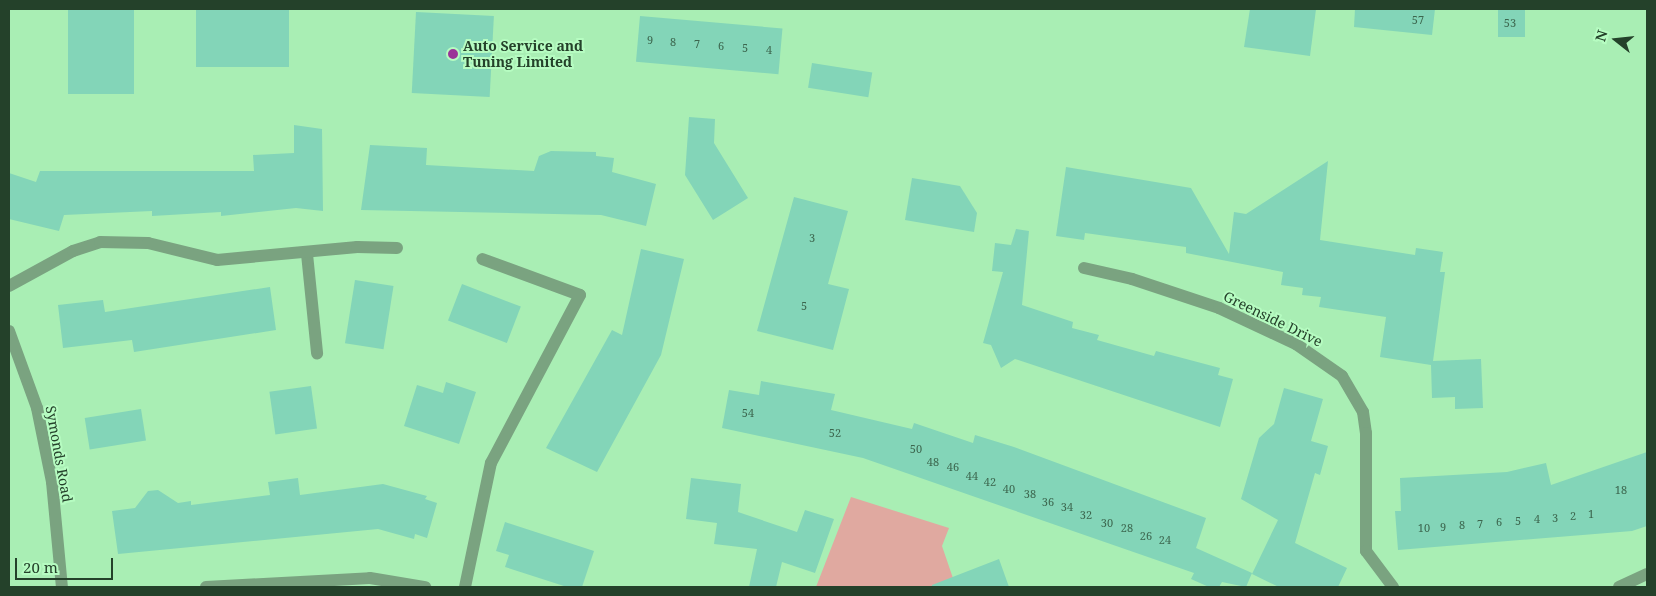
<!DOCTYPE html>
<html>
<head>
<meta charset="utf-8">
<style>
  body { margin:0 }
  #map { position:relative; width:1656px; height:596px; overflow:hidden; background:#a9eeb4; font-family:"Noto Serif",serif }
  div>[style] { position:absolute }
  .green>* { inset:0; background:#e0a9a0 }
  .building>* { inset:0; background:#83d5b8; transform-origin:0 0 }
  .minor>* { height:12px; margin:-6px; padding:0 6px; transform-origin:6px; border-radius:6px; background:#7aa380 }
  .dots>* { width:14px; height:14px; translate:-50% -50%; box-sizing:border-box; border:2px solid #b6fcc1; border-radius:50% }
  span { translate:-50% -50%; white-space:nowrap; text-align:center; line-height:1.15; -webkit-text-stroke:4px #b6fcc1; paint-order:stroke }
  .number-label { font-size:11px; color:#3c664e }
  .number-label span { -webkit-text-stroke-width:0 }
  .poi-label { font-size:14px; color:#24412a; font-weight:700 }
  .left { translate:0 -50%; text-align:left }
  .street-label { font-size:14px; color:#24412a }
  .frame { position:absolute; inset:0; border:10px solid #24412a; pointer-events:none }
  .north { position:absolute; left:1591px; top:15px; width:50px; height:50px; -webkit-text-stroke:4px #b6fcc1; paint-order:stroke; rotate:286deg; font-size:14px; font-weight:700; line-height:20px; text-align:center; color:#24412a }
  .north::after { content:''; display:block; margin:auto; width:18px; height:22px; background:#24412a; clip-path:polygon(50% 0,100% 100%,50% 72%,0 100%) }
  .scale { position:absolute; left:15px; top:558px; width:98px; height:22px; box-sizing:border-box; border:2px solid #24412a; border-top:0; padding-left:6px; font-size:15px; line-height:18px; white-space:nowrap; color:#24412a; -webkit-text-stroke:4px #b6fcc1; paint-order:stroke }
</style>
</head>
<body>
<div id="map">
  <div class="green">
    <i style="clip-path:polygon(851px 497px,949px 528px,942px 546px,956px 587px,816px 587px)"></i>
  </div>
  <div class="building">
    <i style="left:68px;top:9px;width:66px;height:85px"></i>
    <i style="left:196px;top:9px;width:93px;height:58px"></i>
    <i style="clip-path:polygon(1250px 9px,1316px 9px,1310px 56px,1244px 47px)"></i>
    <i style="clip-path:polygon(1355px 9px,1435px 9px,1432px 35px,1354px 27px)"></i>
    <i style="left:1498px;top:9px;width:27px;height:28px"></i>
    <i style="left:416px;top:12px;width:78px;height:81px;rotate:3deg"></i>
    <i style="left:640px;top:16px;width:143px;height:46px;rotate:5deg"></i>
    <i style="left:812px;top:63px;width:61px;height:25px;rotate:9deg"></i>
    <i style="clip-path:polygon(689px 117px,715px 119px,714px 143px,748px 198px,713px 220px,685px 175px)"></i>
    <i style="clip-path:polygon(294px 125px,322px 129px,323px 211px,296px 208px,221px 216px,221px 212px,152px 216px,152px 211px,64px 215px,59px 231px,9px 219px,9px 173px,36px 182px,40px 171px,254px 171px,253px 155px,294px 153px)"></i>
    <i style="clip-path:polygon(370px 145px,427px 148px,426px 165px,534px 171px,539px 156px,551px 151px,596px 152px,596px 156px,614px 158px,612px 172px,656px 184px,646px 226px,601px 215px,361px 210px)"></i>
    <i style="clip-path:polygon(1328px 161px,1320px 240px,1415px 255px,1416px 248px,1443px 252px,1440px 272px,1445px 272px,1433px 361px,1481px 359px,1483px 408px,1455px 409px,1455px 397px,1432px 398px,1431px 365px,1380px 357px,1386px 317px,1319px 307px,1321px 297px,1302px 295px,1303px 288px,1281px 285px,1283px 272px,1186px 253px,1186px 247px,1085px 233px,1084px 240px,1056px 236px,1066px 167px,1191px 188px,1229px 254px,1234px 212px,1246px 214px)"></i>
    <i style="clip-path:polygon(912px 178px,960px 186px,977px 213px,974px 232px,905px 220px)"></i>
    <i style="clip-path:polygon(794px 197px,848px 211px,828px 284px,849px 289px,833px 350px,757px 331px)"></i>
    <i style="clip-path:polygon(1016px 229px,1029px 231px,1022px 305px,1073px 322px,1072px 328px,1099px 335px,1097px 340px,1154px 356px,1156px 351px,1220px 368px,1218px 375px,1233px 379px,1220px 427px,1015px 359px,1001px 368px,991px 345px,983px 343px,1003px 272px,992px 271px,995px 243px,1011px 245px)"></i>
    <i style="clip-path:polygon(641px 249px,684px 259px,661px 355px,597px 472px,546px 448px,612px 330px,622px 335px)"></i>
    <i style="left:355px;top:280px;width:39px;height:64px;rotate:9deg"></i>
    <i style="left:462px;top:284px;width:63px;height:39px;rotate:21deg"></i>
    <i style="clip-path:polygon(270px 287px,276px 330px,134px 352px,132px 340px,63px 348px,58px 305px,103px 300px,105px 312px)"></i>
    <i style="clip-path:polygon(761px 381px,835px 394px,831px 410px,912px 429px,914px 423px,973px 443px,975px 435px,1014px 447px,1206px 518px,1196px 548px,1252px 573px,1246px 587px,1222px 582px,1219px 587px,1209px 587px,1191px 579px,1194px 573px,863px 458px,722px 428px,729px 390px,759px 395px)"></i>
    <i style="clip-path:polygon(446px 382px,476px 392px,459px 444px,404px 426px,417px 385px,443px 393px)"></i>
    <i style="left:311px;top:386px;width:43px;height:42px;rotate:82deg"></i>
    <i style="clip-path:polygon(1284px 388px,1323px 399px,1311px 441px,1328px 446px,1320px 475px,1315px 473px,1295px 543px,1347px 568px,1338px 587px,1279px 587px,1252px 574px,1278px 520px,1241px 499px,1259px 438px,1274px 424px)"></i>
    <i style="left:141px;top:409px;width:32px;height:57px;rotate:81deg"></i>
    <i style="clip-path:polygon(1647px 452px,1647px 526px,1632px 531px,1398px 550px,1395px 511px,1401px 511px,1400px 478px,1507px 472px,1546px 463px,1551px 485px)"></i>
    <i style="clip-path:polygon(298px 478px,300px 495px,383px 484px,427px 496px,425px 499px,437px 503px,427px 538px,415px 534px,414px 539px,378px 529px,118px 554px,112px 511px,135px 508px,148px 491px,158px 490px,178px 503px,191px 501px,191px 505px,270px 495px,268px 482px)"></i>
    <i style="clip-path:polygon(691px 478px,741px 484px,738px 512px,797px 532px,805px 510px,834px 519px,815px 573px,782px 562px,776px 587px,749px 587px,757px 549px,714px 544px,717px 523px,686px 519px)"></i>
    <i style="clip-path:polygon(505px 522px,594px 551px,582px 587px,567px 587px,505px 567px,509px 555px,496px 551px)"></i>
    <i style="clip-path:polygon(999px 559px,1009px 587px,932px 587px,932px 585px)"></i>
  </div>
  <div class="minor">
    <i style="left:307px;top:254px;width:100px;rotate:84.2deg"></i>
    <i style="left:1084px;top:268px;width:49px;rotate:12.9deg"></i>
    <i style="left:1132px;top:279px;width:92px;rotate:18.4deg"></i>
    <i style="left:1219px;top:308px;width:85px;rotate:25.1deg"></i>
    <i style="left:1296px;top:344px;width:56px;rotate:34.8deg"></i>
    <i style="left:1342px;top:376px;width:42px;rotate:59.7deg"></i>
    <i style="left:1363px;top:412px;width:21px;rotate:82deg"></i>
    <i style="left:1366px;top:433px;width:118px;rotate:90deg"></i>
    <i style="left:1366px;top:551px;width:45px;rotate:53.1deg"></i>
    <i style="left:9px;top:286px;width:73px;rotate:-28.7deg"></i>
    <i style="left:73px;top:251px;width:28px;rotate:-18deg"></i>
    <i style="left:100px;top:242px;width:48px;rotate:1.2deg"></i>
    <i style="left:148px;top:243px;width:71px;rotate:13.8deg"></i>
    <i style="left:217px;top:260px;width:141px;rotate:-5.3deg"></i>
    <i style="left:357px;top:247px;width:40px;rotate:1.4deg"></i>
    <i style="left:9px;top:331px;width:82px;rotate:70deg"></i>
    <i style="left:37px;top:408px;width:76px;rotate:78.5deg"></i>
    <i style="left:52px;top:482px;width:105px;rotate:84.6deg"></i>
    <i style="left:206px;top:587px;width:164px;rotate:-3.1deg"></i>
    <i style="left:370px;top:578px;width:56px;rotate:9.3deg"></i>
    <i style="left:465px;top:587px;width:127px;rotate:-78.2deg"></i>
    <i style="left:491px;top:463px;width:190px;rotate:-62.1deg"></i>
    <i style="left:580px;top:295px;width:104px;rotate:-159.8deg"></i>
    <i style="left:1619px;top:587px;width:31px;rotate:-25deg"></i>
  </div>
  <div class="dots">
    <i style="left:453px;top:54px;background:#9b3498"></i>
  </div>
  <div class="number-label">
    <span style="left:1418px;top:20px">57</span>
    <span style="left:1510px;top:23px">53</span>
    <span style="left:650px;top:40px">9</span>
    <span style="left:673px;top:42px">8</span>
    <span style="left:697px;top:44px">7</span>
    <span style="left:721px;top:46px">6</span>
    <span style="left:745px;top:48px">5</span>
    <span style="left:769px;top:50px">4</span>
    <span style="left:812px;top:238px">3</span>
    <span style="left:804px;top:306px">5</span>
    <span style="left:748px;top:413px">54</span>
    <span style="left:835px;top:433px">52</span>
    <span style="left:916px;top:449px">50</span>
    <span style="left:933px;top:462px">48</span>
    <span style="left:953px;top:467px">46</span>
    <span style="left:972px;top:476px">44</span>
    <span style="left:990px;top:482px">42</span>
    <span style="left:1009px;top:489px">40</span>
    <span style="left:1621px;top:490px">18</span>
    <span style="left:1030px;top:494px">38</span>
    <span style="left:1048px;top:502px">36</span>
    <span style="left:1067px;top:507px">34</span>
    <span style="left:1591px;top:514px">1</span>
    <span style="left:1086px;top:515px">32</span>
    <span style="left:1573px;top:516px">2</span>
    <span style="left:1555px;top:518px">3</span>
    <span style="left:1537px;top:519px">4</span>
    <span style="left:1518px;top:521px">5</span>
    <span style="left:1499px;top:522px">6</span>
    <span style="left:1107px;top:523px">30</span>
    <span style="left:1480px;top:524px">7</span>
    <span style="left:1462px;top:525px">8</span>
    <span style="left:1443px;top:527px">9</span>
    <span style="left:1127px;top:528px">28</span>
    <span style="left:1424px;top:528px">10</span>
    <span style="left:1146px;top:536px">26</span>
    <span style="left:1165px;top:540px">24</span>
  </div>
  <div class="poi-label">
    <span class="left" style="left:463px;top:54px">Auto Service and<br>Tuning Limited</span>
  </div>
  <div class="street-label">
    <span style="left:1273px;top:319px;rotate:26deg">Greenside Drive</span>
    <span style="left:59px;top:454px;rotate:80deg">Symonds Road</span>
  </div>
  <div class="frame"></div>
  <div class="north">N</div>
  <div class="scale">20 m</div>
</div>
</body>
</html>
